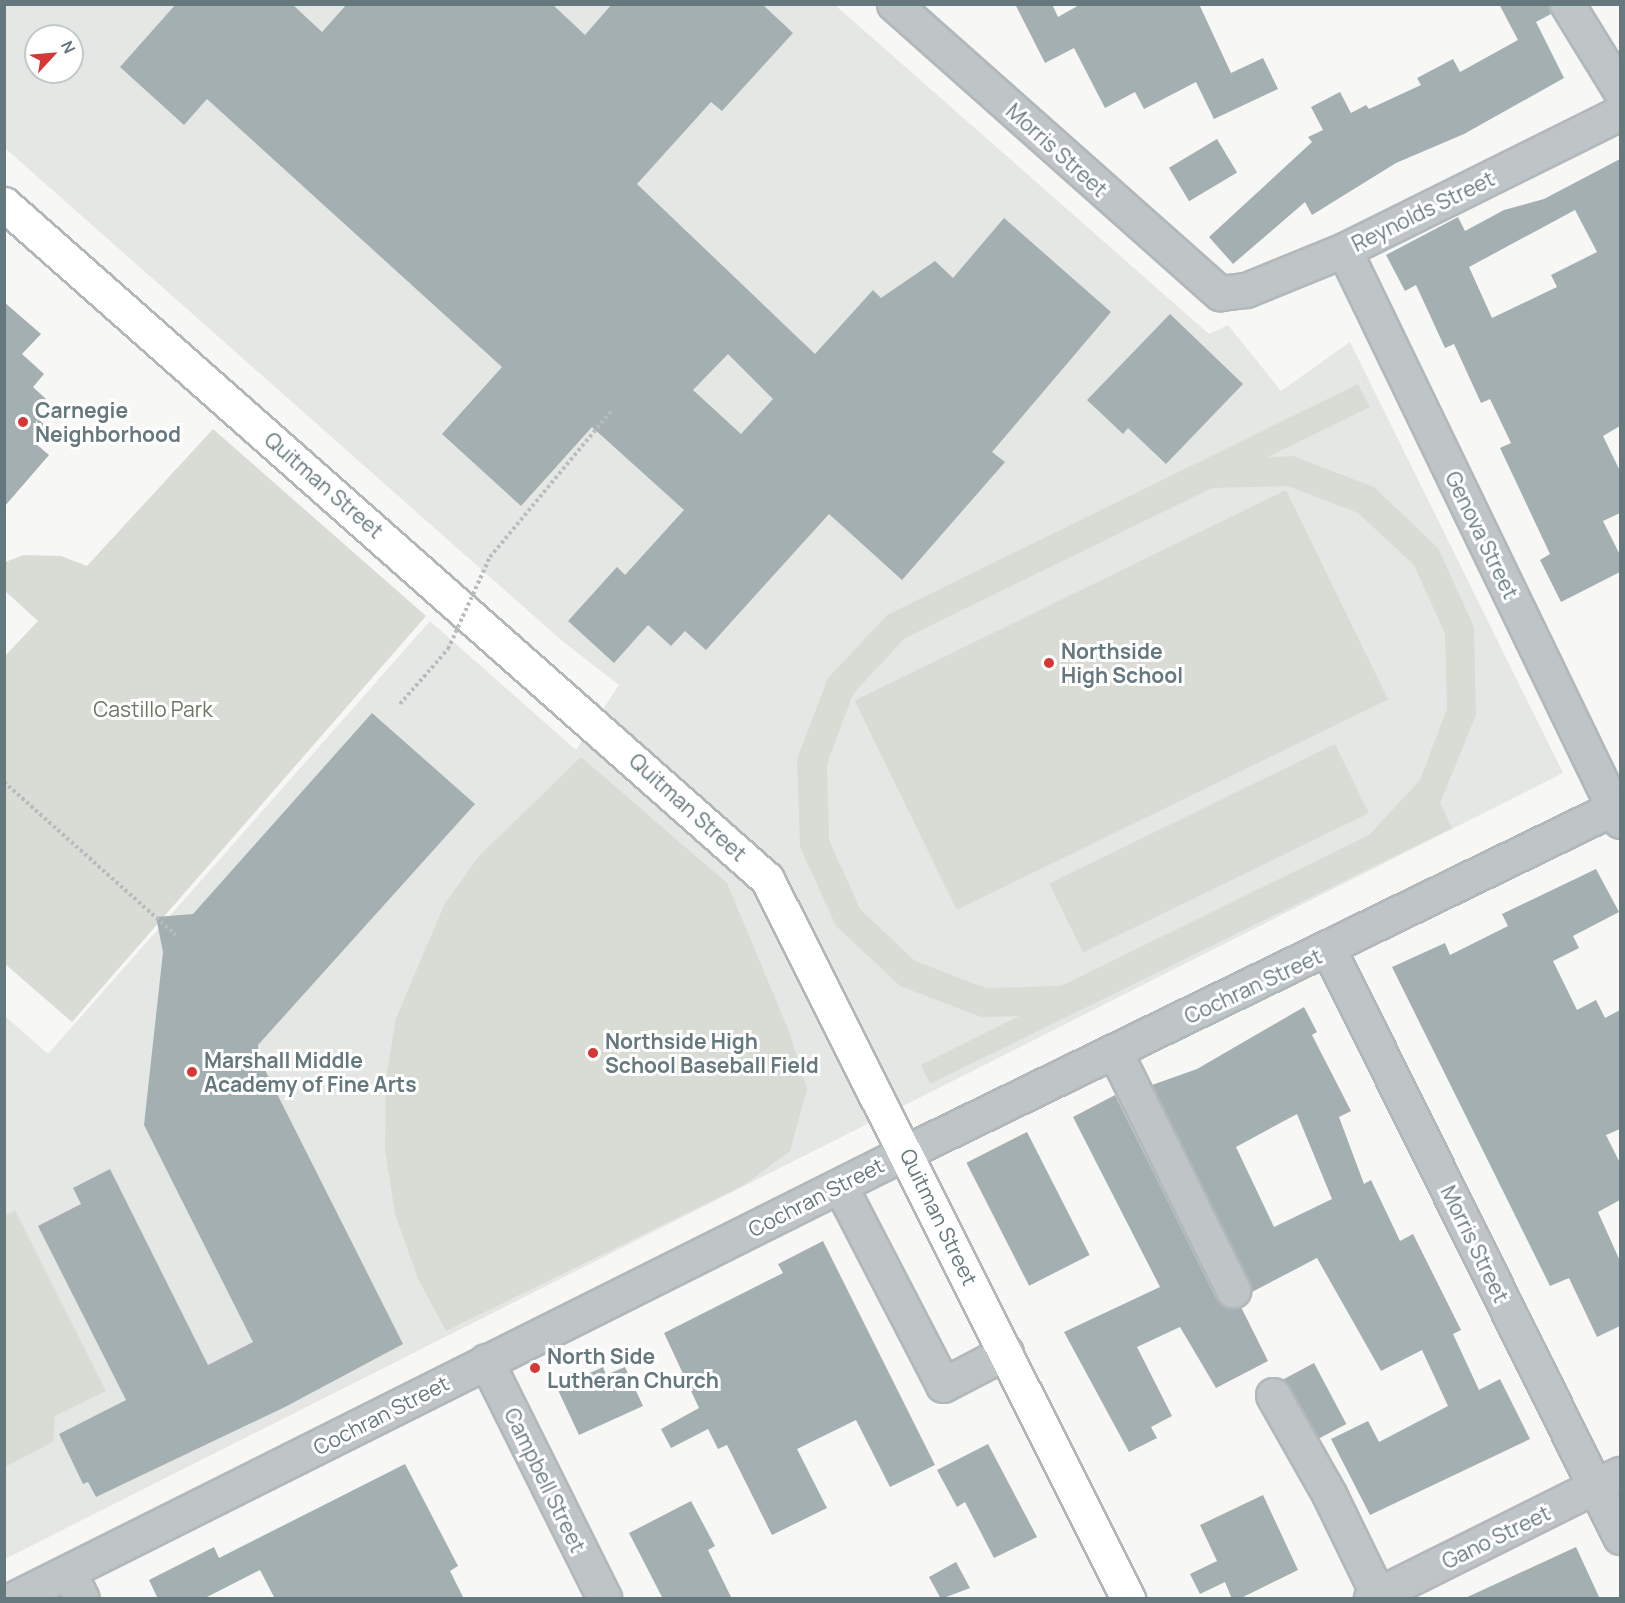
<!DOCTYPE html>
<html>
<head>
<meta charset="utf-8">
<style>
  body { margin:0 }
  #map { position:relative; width:1625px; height:1603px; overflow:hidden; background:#f7f7f5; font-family:Manrope,sans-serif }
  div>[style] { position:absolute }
  .built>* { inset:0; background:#e5e7e5 }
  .green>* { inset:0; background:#d9dcd4; transform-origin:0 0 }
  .building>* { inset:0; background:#a4afb1; transform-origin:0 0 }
  .path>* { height:4px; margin-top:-2px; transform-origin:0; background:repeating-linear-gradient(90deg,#b7bbbd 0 3px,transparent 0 6px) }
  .roads { filter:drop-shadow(2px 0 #b2b8ba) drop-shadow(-2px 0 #b2b8ba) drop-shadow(0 2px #b2b8ba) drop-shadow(0 -2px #b2b8ba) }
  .minor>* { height:33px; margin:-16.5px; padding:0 16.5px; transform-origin:16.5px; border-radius:16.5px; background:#bfc4c6 }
  .major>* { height:33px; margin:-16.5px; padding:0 16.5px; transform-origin:16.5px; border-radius:16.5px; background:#fff }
  .path-bridge>* { height:4px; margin-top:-2px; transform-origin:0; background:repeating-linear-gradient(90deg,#b7bbbd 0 3px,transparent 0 6px) }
  .dots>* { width:16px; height:16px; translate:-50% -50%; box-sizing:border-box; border:3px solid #fff; border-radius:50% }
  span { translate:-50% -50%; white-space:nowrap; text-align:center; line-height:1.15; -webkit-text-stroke:6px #fff; paint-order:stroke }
  .street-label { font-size:21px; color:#65787d }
  .poi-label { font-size:21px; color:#65787d; font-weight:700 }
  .left { translate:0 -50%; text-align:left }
  .park-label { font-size:21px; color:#6b7663 }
  .frame { position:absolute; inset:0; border:6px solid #65787d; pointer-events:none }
  .north { position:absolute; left:24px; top:24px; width:60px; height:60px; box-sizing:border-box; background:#fff; border:2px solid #c1c9cb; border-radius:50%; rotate:64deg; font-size:16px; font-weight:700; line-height:24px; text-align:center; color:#65787d }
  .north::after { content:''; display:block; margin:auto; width:21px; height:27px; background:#d63836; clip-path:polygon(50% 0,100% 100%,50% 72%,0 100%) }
</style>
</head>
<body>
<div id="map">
  <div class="built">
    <i style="clip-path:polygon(evenodd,5px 5px,835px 5px,1209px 334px,1228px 325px,1281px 391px,1350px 342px,1563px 773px,5px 1559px,5px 1016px,48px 1054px,430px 621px,576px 750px,619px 685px,561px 640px,5px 148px,5px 5px,36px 36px,72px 36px,72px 72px,36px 72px,36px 36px)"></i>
  </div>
  <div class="green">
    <i style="clip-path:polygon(evenodd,1358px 384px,1370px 407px,1268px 457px,1293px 456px,1374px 487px,1438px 548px,1474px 627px,1476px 715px,1440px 803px,1452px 828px,930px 1084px,921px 1065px,1019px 1016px,981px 1017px,900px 986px,836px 926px,800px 847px,797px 759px,828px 678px,887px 615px,1358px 384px,1288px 486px,1358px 513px,1414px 565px,1445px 634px,1447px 709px,1420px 780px,1369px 835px,1061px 986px,986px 988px,915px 961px,860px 909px,829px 840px,827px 764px,853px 694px,905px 638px,1212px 488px,1288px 486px)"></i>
    <i style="clip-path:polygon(213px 429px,426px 616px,72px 1022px,5px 964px,4px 657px,38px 621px,5px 591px,5px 562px,24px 555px,61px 556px,87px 566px)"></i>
    <i style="left:1286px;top:490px;width:233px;height:480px;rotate:64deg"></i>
    <i style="left:1335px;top:744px;width:77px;height:318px;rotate:64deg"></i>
    <i style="clip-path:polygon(581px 757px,727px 883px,788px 1029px,807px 1089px,790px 1151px,744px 1185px,446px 1331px,418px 1279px,395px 1214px,385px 1150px,386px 1078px,396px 1018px,445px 903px,480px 855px)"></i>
    <i style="clip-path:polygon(15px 1210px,106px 1391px,55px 1416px,53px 1442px,5px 1467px,4px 1216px)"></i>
  </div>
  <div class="building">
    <i style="clip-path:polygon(evenodd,176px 4px,292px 4px,322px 32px,347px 4px,552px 4px,585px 35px,612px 4px,762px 4px,793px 33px,722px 111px,711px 102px,637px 184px,815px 354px,873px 290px,881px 298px,935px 261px,953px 278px,1004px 218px,1111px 312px,992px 452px,1005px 462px,902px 580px,829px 514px,706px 650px,685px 631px,671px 646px,648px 625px,614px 663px,568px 621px,617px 567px,625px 575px,684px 510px,592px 427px,521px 506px,442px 434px,502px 367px,207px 99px,184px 125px,120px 67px,176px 4px,728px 354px,773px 399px,741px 434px,693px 390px,728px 354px)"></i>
    <i style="clip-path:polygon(1015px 4px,1052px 4px,1058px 17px,1081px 4px,1199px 4px,1231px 73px,1263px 58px,1278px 89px,1214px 119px,1196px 82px,1144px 109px,1135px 92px,1105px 108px,1074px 48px,1045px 63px)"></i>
    <i style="clip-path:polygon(1499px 4px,1548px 4px,1551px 14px,1536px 22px,1564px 78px,1464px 134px,1396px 163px,1312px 215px,1305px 202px,1233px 264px,1209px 237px,1312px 142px,1308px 137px,1323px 130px,1311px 107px,1340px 92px,1351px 113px,1366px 105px,1369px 109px,1421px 85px,1417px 78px,1453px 59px,1460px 72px,1518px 40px)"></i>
    <i style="left:1217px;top:139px;width:39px;height:56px;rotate:59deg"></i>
    <i style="clip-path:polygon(evenodd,1620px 159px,1620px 426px,1603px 436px,1620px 471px,1620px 513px,1603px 521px,1620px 555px,1620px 572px,1561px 602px,1540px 560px,1550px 554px,1500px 448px,1511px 443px,1490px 399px,1481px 403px,1454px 344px,1445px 348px,1416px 285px,1405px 291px,1386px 255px,1458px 217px,1465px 231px,1504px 210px,1544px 199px,1620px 159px,1575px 210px,1597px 252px,1551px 275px,1557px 287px,1492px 318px,1469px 267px,1575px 210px)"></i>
    <i style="clip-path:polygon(4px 302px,41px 334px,22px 354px,44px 374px,33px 387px,46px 399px,33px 414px,49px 429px,36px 444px,49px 455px,4px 507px)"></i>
    <i style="clip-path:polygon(1170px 314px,1243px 384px,1166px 464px,1128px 428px,1123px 434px,1087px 400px)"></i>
    <i style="clip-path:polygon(372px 713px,475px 804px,258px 1045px,259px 1058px,403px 1344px,285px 1407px,96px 1497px,88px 1482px,83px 1484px,59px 1434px,126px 1400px,38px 1226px,81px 1204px,73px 1188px,110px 1169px,208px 1365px,253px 1342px,144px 1125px,163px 952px,156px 917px,193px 914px)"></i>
    <i style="clip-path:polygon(1596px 869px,1619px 912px,1573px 936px,1579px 948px,1553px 961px,1577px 1010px,1596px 1000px,1605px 1018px,1620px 1010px,1620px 1129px,1606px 1135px,1620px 1163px,1620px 1200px,1598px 1212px,1620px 1261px,1620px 1326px,1597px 1337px,1569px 1278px,1550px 1286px,1392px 967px,1445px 943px,1450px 955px,1508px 926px,1502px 914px)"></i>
    <i style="clip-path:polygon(evenodd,1304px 1007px,1317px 1032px,1312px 1035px,1351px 1111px,1339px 1117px,1364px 1184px,1371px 1180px,1400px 1241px,1413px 1234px,1461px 1330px,1453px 1334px,1479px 1390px,1500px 1379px,1530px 1439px,1370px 1515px,1331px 1439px,1368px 1421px,1379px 1442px,1448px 1406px,1422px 1350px,1381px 1371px,1317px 1258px,1252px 1292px,1152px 1085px,1197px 1069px,1304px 1007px,1297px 1114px,1332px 1199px,1274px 1227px,1236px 1147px,1297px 1114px)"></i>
    <i style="clip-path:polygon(1115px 1095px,1216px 1298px,1223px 1306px,1241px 1307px,1268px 1361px,1216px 1388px,1180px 1327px,1137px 1347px,1172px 1416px,1151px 1427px,1157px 1438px,1129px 1452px,1064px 1332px,1160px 1287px,1073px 1117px)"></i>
    <i style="left:1027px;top:1132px;width:138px;height:68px;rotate:63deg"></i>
    <i style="clip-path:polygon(823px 1241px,935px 1465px,890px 1487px,856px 1420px,797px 1449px,827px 1508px,772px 1535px,727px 1445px,718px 1449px,708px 1429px,671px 1448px,661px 1429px,699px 1408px,664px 1333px,783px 1273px,778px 1264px)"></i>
    <i style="left:1314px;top:1363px;width:69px;height:35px;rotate:62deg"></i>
    <i style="clip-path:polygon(603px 1367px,606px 1375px,625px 1367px,643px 1406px,579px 1435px,557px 1388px)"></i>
    <i style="clip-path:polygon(988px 1444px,1037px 1537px,994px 1558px,965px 1502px,957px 1507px,937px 1470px)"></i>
    <i style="clip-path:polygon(405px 1464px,458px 1566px,450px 1571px,464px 1599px,275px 1599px,260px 1570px,203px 1599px,158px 1599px,149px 1580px,214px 1547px,219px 1558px)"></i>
    <i style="clip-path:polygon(1263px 1495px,1298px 1570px,1239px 1599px,1232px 1599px,1225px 1582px,1200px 1594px,1190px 1574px,1217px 1561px,1200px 1525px)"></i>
    <i style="clip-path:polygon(691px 1501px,715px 1546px,708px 1550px,732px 1599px,663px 1599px,629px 1533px)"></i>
    <i style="clip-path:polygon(1576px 1547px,1600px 1599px,1463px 1599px)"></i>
    <i style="clip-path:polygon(956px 1562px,970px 1588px,941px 1599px,929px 1577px)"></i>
  </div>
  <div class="path">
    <i style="left:4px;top:782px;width:230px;rotate:41.7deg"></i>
  </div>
  <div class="roads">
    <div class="minor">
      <i style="left:894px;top:4px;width:436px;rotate:41.6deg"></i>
      <i style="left:1220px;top:293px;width:26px;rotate:-7deg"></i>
      <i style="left:1246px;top:290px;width:106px;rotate:-22.2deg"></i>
      <i style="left:1344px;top:250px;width:308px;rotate:-26.4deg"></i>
      <i style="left:1567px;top:4px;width:101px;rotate:58.4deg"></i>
      <i style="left:1344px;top:250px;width:634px;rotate:64.2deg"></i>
      <i style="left:1329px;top:950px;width:655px;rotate:63.63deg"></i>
      <i style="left:1115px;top:1052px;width:266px;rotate:63.6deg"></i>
      <i style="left:840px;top:1186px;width:224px;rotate:62.6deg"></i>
      <i style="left:943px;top:1385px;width:71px;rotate:-27.6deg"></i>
      <i style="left:486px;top:1361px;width:265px;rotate:63.5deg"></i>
      <i style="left:1273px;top:1395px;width:114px;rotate:60.5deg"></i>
      <i style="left:1329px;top:1494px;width:112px;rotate:64.1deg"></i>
      <i style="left:69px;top:1573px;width:28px;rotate:63deg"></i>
      <i style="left:15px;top:1598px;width:996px;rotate:-26.59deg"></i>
      <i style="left:906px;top:1152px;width:794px;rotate:-25.92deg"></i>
      <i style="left:1371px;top:1598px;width:278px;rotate:-26.5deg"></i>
    </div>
    <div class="major">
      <i style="left:4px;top:204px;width:1019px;rotate:41.5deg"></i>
      <i style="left:767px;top:879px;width:805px;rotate:63.34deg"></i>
    </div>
  </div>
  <div class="path-bridge">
    <i style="left:400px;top:704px;width:73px;rotate:-48.9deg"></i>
    <i style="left:448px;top:649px;width:101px;rotate:-65.5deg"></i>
    <i style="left:490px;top:557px;width:192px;rotate:-50.3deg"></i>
  </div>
  <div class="dots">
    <i style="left:23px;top:422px;background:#d63836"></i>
    <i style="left:1049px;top:663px;background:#d63836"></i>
    <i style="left:593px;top:1053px;background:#d63836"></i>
    <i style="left:192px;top:1072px;background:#d63836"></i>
    <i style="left:535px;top:1368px;background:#d63836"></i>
  </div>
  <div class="street-label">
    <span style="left:1057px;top:150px;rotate:42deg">Morris Street</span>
    <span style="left:1423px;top:211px;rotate:-26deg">Reynolds Street</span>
    <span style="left:324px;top:485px;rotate:41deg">Quitman Street</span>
    <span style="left:1482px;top:535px;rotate:64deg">Genova Street</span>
    <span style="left:688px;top:807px;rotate:42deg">Quitman Street</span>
    <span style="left:1253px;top:986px;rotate:-25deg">Cochran Street</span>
    <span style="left:816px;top:1197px;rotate:-27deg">Cochran Street</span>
    <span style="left:939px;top:1217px;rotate:64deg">Quitman Street</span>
    <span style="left:1475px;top:1244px;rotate:64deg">Morris Street</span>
    <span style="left:381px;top:1415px;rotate:-27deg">Cochran Street</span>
    <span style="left:545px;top:1480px;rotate:64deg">Campbell Street</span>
    <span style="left:1496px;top:1537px;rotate:-26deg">Gano Street</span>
  </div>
  <div class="poi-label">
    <span class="left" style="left:35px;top:422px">Carnegie<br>Neighborhood</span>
    <span class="left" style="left:1061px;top:663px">Northside<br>High School</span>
    <span class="left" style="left:605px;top:1053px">Northside High<br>School Baseball Field</span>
    <span class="left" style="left:204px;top:1072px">Marshall Middle<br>Academy of Fine Arts</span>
    <span class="left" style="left:547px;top:1368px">North Side<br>Lutheran Church</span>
  </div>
  <div class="park-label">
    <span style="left:153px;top:709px">Castillo Park</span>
  </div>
  <div class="frame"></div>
  <div class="north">N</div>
</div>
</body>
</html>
